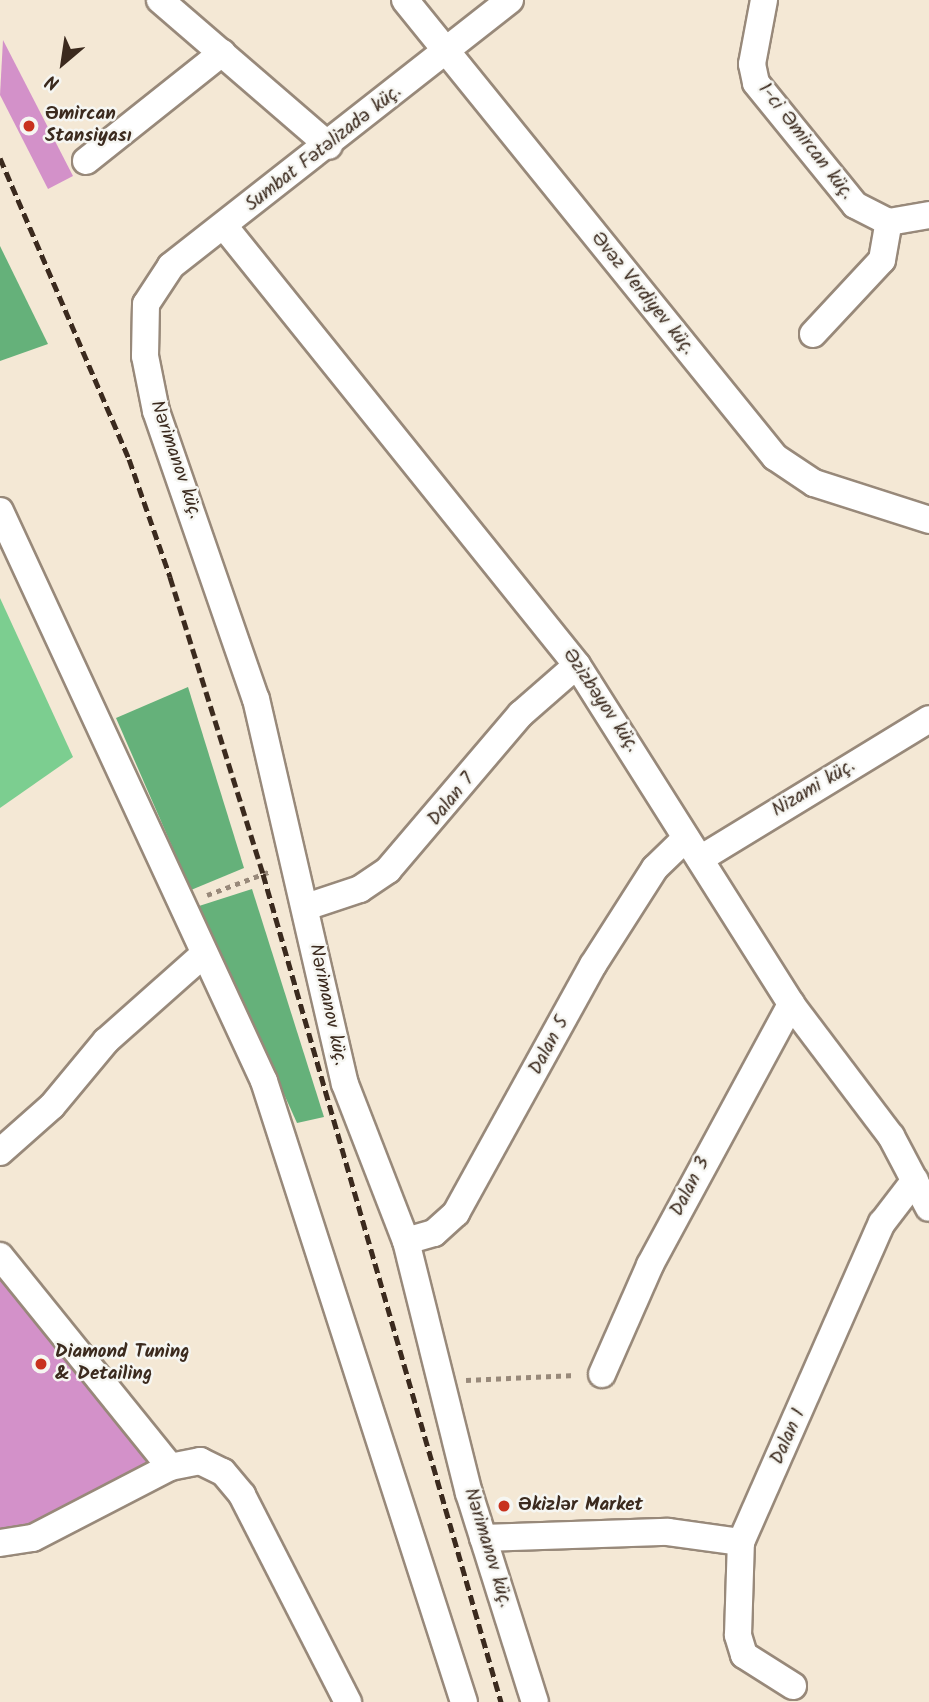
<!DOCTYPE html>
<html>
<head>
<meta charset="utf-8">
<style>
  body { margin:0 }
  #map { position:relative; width:929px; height:1702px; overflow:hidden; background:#f4e8d5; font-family:Kalam,sans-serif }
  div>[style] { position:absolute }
  .green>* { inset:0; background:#7cce90 }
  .forest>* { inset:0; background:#65b17a }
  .building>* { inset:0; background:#d391c9 }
  .path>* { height:4.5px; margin-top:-2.25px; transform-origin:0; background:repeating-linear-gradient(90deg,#98897a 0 5px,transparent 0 10px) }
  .roads { filter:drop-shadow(2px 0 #98897a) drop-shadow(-2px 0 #98897a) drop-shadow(0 2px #98897a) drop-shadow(0 -2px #98897a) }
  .minor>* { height:26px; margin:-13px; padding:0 13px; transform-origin:13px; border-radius:13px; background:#fff }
  .rail>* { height:5px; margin-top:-2.5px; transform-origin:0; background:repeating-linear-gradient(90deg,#3b2a1e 0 10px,transparent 0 15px) }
  .dots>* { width:19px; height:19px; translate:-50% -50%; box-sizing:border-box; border:4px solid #f6f6f2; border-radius:50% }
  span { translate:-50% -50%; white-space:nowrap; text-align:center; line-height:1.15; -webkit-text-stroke:5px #f6f6f2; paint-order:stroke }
  .poi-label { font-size:19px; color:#3b2a1e; font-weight:700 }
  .left { translate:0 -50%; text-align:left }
  .street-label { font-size:19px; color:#3b2a1e }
  .north { position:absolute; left:28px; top:28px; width:70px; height:70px; -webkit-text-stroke:5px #f6f6f2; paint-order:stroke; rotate:209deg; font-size:19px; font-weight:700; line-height:28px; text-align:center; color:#3b2a1e }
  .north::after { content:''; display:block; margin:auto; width:24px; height:32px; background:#3b2a1e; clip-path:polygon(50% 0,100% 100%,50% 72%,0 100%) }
</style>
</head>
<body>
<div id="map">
  <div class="green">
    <i style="clip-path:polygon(0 598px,73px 757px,0 808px)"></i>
  </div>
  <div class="forest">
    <i style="clip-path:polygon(0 246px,48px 344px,0 361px)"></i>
    <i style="clip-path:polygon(188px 687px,244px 868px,191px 890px,116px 718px)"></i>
    <i style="clip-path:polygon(252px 889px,324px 1117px,297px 1123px,199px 906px)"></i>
  </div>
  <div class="building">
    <i style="clip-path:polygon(3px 40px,73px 176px,48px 189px,0 95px)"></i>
    <i style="clip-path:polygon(0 1259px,163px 1470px,0 1540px)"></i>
  </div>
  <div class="path">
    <i style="left:207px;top:895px;width:68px;rotate:-20.6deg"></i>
    <i style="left:466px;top:1380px;width:110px;rotate:-2.6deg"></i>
  </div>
  <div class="roads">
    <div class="minor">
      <i style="left:160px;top:0;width:223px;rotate:40.8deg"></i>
      <i style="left:405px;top:0;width:588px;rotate:51.01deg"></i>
      <i style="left:775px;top:457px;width:47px;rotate:33.7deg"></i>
      <i style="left:814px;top:483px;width:121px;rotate:17.8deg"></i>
      <i style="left:510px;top:0;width:431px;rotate:141.9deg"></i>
      <i style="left:171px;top:266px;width:45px;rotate:123.3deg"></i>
      <i style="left:146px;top:304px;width:52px;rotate:91.1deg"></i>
      <i style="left:145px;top:356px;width:56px;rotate:78.7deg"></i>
      <i style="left:156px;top:411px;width:305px;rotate:70.9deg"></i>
      <i style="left:256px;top:699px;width:395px;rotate:77deg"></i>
      <i style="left:345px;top:1084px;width:168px;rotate:68.8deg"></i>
      <i style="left:406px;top:1241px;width:260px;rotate:76deg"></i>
      <i style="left:469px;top:1493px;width:219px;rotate:72.5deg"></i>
      <i style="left:764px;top:0;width:65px;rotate:100.6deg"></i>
      <i style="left:752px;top:64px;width:19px;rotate:78deg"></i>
      <i style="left:756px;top:83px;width:157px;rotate:50.9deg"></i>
      <i style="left:855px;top:205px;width:38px;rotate:27deg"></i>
      <i style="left:889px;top:222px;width:41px;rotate:-9.9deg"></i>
      <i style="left:86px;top:161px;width:174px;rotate:-38.5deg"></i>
      <i style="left:224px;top:226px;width:563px;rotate:51.2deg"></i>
      <i style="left:577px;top:665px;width:401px;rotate:57.7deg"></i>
      <i style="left:791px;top:1004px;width:166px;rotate:52.9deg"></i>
      <i style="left:891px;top:1136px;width:81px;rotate:62.2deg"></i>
      <i style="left:813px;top:334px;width:101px;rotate:-47deg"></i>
      <i style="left:882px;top:260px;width:39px;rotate:-80deg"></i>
      <i style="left:0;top:511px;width:628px;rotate:65.15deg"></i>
      <i style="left:264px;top:1081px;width:652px;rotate:72.15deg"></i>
      <i style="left:700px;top:859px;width:268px;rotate:-31.4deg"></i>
      <i style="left:306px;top:907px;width:57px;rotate:-18.4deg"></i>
      <i style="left:360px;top:889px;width:34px;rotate:-34deg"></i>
      <i style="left:388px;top:870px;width:205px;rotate:-49.6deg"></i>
      <i style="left:521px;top:714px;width:74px;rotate:-41.2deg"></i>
      <i style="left:0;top:1152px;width:69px;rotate:-41.5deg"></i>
      <i style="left:52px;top:1106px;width:85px;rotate:-50.3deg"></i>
      <i style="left:106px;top:1041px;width:131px;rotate:-41.6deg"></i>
      <i style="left:406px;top:1241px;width:29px;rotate:-16deg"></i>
      <i style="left:434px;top:1233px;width:30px;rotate:-42deg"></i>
      <i style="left:456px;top:1213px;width:283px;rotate:-61.1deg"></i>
      <i style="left:593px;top:965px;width:115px;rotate:-57.4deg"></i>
      <i style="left:655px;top:868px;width:43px;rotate:-44.1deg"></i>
      <i style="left:0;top:1256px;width:271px;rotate:51.1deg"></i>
      <i style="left:602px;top:1374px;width:119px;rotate:-66.2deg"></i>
      <i style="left:650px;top:1265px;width:297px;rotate:-61.6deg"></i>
      <i style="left:483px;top:1538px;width:185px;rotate:-1.9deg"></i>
      <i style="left:668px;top:1532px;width:74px;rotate:7.8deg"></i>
      <i style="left:0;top:1543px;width:33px;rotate:-9deg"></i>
      <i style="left:33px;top:1538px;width:154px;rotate:-27.4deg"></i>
      <i style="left:170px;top:1467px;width:31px;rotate:-11deg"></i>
      <i style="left:200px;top:1461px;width:25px;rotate:26deg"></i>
      <i style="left:223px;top:1472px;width:30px;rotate:50deg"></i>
      <i style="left:242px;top:1495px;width:233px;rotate:62.9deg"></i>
      <i style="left:793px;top:1686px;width:58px;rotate:-147.7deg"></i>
      <i style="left:744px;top:1655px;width:21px;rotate:-107deg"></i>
      <i style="left:738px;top:1635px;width:93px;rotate:-88.2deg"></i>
      <i style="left:741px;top:1542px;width:349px;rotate:-66.2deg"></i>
      <i style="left:882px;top:1223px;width:54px;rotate:-52.5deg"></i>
    </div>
  </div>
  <div class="rail">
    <i style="left:0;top:158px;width:327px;rotate:66.8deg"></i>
    <i style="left:129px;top:459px;width:125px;rotate:70.8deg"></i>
    <i style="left:170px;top:577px;width:311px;rotate:72.6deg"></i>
    <i style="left:263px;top:874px;width:862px;rotate:73.96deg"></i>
  </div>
  <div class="dots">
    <i style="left:29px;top:126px;background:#c8321e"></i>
    <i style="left:41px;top:1364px;background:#c8321e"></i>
    <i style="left:504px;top:1506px;background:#c8321e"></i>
  </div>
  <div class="poi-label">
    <span class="left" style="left:45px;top:126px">Əmircan<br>Stansiyası</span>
    <span class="left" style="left:55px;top:1364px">Diamond Tuning<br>&amp; Detailing</span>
    <span class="left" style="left:518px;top:1506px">Əkizlər Market</span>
  </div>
  <div class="street-label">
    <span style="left:805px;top:142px;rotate:52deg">1-ci Əmircan küç.</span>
    <span style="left:324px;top:149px;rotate:-38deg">Sumbat Fətəlizadə küç.</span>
    <span style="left:642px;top:294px;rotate:51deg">Əvəz Verdiyev küç.</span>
    <span style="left:175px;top:460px;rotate:71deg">Nərimanov küç.</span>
    <span style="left:600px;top:701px;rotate:56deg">Əzizbəyov küç.</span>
    <span style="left:814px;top:789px;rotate:-31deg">Nizami küç.</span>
    <span style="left:452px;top:800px;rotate:-51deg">Dalan 7</span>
    <span style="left:327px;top:1005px;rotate:78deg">Nərimanov küç.</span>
    <span style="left:550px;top:1046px;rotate:-62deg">Dalan 5</span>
    <span style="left:691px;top:1187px;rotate:-63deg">Dalan 3</span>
    <span style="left:789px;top:1437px;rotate:-66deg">Dalan 1</span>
    <span style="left:487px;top:1548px;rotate:73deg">Nərimanov küç.</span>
  </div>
  <div class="north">N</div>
</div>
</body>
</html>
